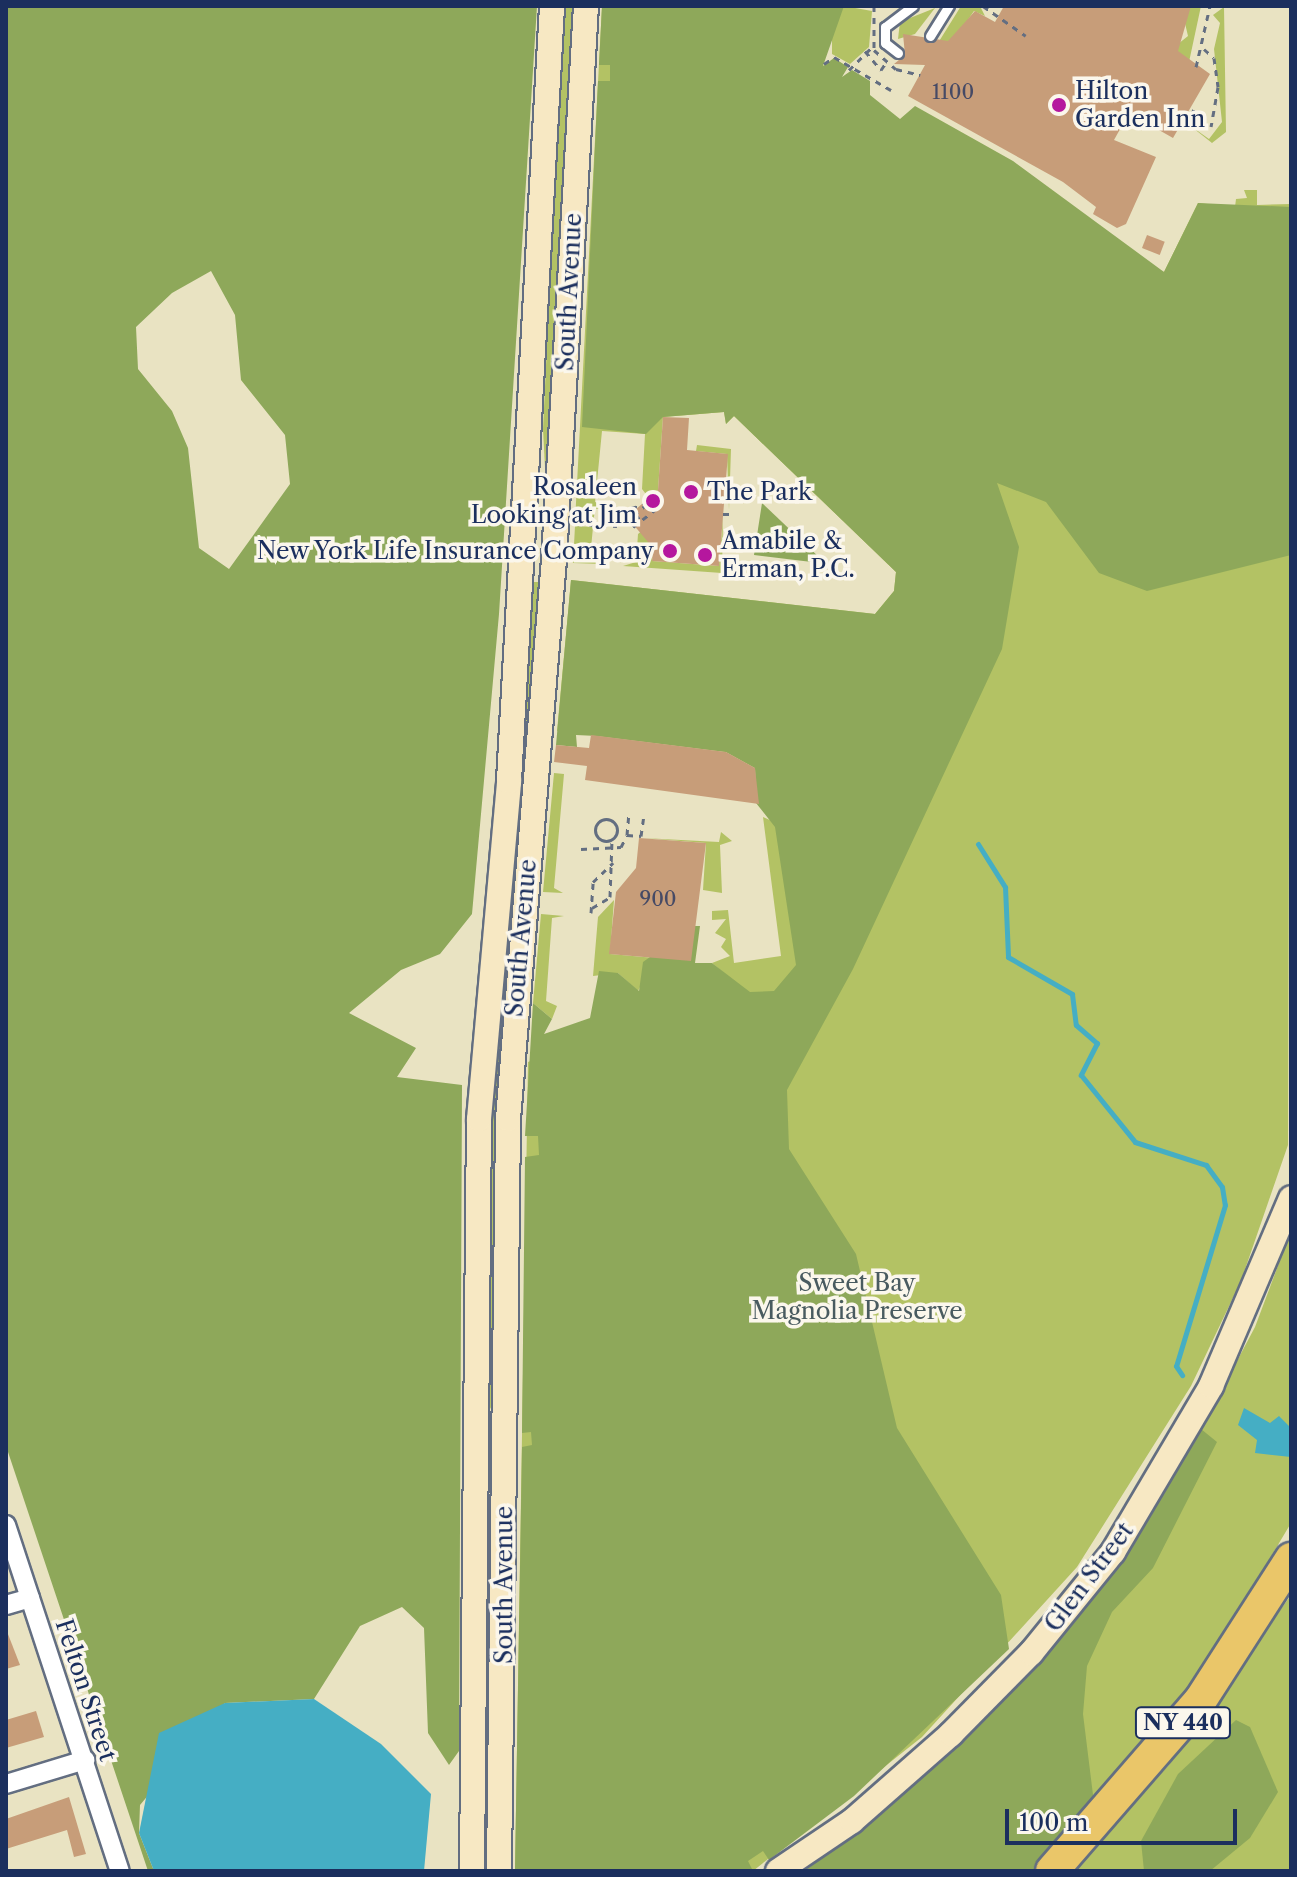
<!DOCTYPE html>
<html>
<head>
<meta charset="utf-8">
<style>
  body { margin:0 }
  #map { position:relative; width:1297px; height:1877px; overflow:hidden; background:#e9e3c2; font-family:"Libre Caslon Text",serif }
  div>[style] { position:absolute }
  .green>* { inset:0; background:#b3c264 }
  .forest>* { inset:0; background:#8ea85a }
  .water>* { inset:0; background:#45aec4 }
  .stream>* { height:5px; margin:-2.5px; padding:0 2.5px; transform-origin:2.5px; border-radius:2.5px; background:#45aec4 }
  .building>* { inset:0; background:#c79d79; transform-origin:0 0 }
  .path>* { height:3px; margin-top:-1.5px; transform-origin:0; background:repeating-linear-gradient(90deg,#636e81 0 6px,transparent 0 12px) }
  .path>.ring { margin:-1.5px; padding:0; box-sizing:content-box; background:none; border:3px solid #636e81; border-radius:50% }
  .roads { filter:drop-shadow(2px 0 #636e81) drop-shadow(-2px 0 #636e81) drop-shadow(0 2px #636e81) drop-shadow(0 -2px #636e81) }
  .lane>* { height:9px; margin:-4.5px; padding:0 4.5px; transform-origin:4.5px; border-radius:4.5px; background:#fff }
  .street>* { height:18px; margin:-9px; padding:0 9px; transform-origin:9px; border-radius:9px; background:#fff }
  .secondary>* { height:24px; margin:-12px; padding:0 12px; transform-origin:12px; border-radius:12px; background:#f7e8c3 }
  .highway>* { height:32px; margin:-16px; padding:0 16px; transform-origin:16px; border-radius:16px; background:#eac669 }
  .dots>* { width:22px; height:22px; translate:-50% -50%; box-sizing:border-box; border:4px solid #fbf7ec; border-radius:50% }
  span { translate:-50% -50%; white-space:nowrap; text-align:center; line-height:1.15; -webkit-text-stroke:7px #fbf7ec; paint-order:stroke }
  .number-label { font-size:20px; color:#464a65 }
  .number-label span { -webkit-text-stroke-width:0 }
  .shield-label span { padding:2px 6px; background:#fbf7ec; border:2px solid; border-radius:6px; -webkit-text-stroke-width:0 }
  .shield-label { font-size:22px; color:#1b2f5e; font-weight:700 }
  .poi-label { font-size:24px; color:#1b2f5e }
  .left { translate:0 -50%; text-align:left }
  .right { translate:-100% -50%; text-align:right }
  .street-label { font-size:24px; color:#1b2f5e }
  .park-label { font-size:24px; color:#495b60 }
  .frame { position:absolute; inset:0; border:8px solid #1b2f5e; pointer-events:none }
  .scale { position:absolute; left:1005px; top:1809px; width:232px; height:36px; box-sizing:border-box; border:4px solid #1b2f5e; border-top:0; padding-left:10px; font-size:24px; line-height:28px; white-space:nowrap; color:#1b2f5e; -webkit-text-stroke:6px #fbf7ec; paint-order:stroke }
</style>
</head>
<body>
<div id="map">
  <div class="green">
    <i style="clip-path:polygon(563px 6px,573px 6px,546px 487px,543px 429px)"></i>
    <i style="clip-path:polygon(602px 6px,1164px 272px,1198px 203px,1235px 207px,1236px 199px,1247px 198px,1244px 190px,1257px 190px,1257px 205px,1291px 204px,1288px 1145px,1241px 1281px,1191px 1386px,1077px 1567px,922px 1737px,753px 1871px,515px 1871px,528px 1062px,736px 983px,712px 963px,730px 956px,721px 947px,726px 939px,715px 933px,726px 919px,712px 920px,712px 911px,728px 910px,734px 963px,781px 956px,763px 817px,772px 821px,755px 768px,726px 752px,557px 731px,571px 580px,875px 614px,894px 591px,896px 572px,734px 416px,726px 424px,724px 412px,663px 417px,658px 490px,649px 498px,642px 489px,645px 434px,602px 431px,595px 502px,608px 507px,595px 509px,593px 524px,575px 522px)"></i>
    <i style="clip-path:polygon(844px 6px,872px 11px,869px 47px,850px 64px,832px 54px,832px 28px)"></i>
    <i style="clip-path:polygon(961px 6px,980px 6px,985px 16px,974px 11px,951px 44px,938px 43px)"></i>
    <i style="clip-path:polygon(1191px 6px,1201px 6px,1189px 62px,1173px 48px,1188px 36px,1184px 19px)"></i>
    <i style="clip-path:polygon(1224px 7px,1226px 132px,1212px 143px,1188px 124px,1209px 139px,1222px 122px,1214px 49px,1220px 23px,1213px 15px)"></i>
    <i style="clip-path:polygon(935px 8px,915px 34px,898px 39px,900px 22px)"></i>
    <i style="clip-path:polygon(697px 445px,731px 449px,729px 510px,727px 454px,696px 451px)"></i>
    <i style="clip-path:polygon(723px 518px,722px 573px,623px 566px,636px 562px,638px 534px,655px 520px,652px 561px,719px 566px)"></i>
    <i style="clip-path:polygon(575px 526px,593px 527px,590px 559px,602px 564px,573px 563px)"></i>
    <i style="clip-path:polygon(533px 582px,541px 582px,522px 769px,529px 599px)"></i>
    <i style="clip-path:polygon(554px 773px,564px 774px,554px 888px,563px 893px,543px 892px)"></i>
    <i style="clip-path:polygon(721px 832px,732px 841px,720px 845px,722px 893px,703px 890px,706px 843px,643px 838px,719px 842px)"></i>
    <i style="clip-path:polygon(614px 900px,610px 954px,655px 958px,638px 991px,618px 973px,593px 976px,598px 917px)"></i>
    <i style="clip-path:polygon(509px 912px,493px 1404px,487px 1414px,488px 1081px)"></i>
    <i style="clip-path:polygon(541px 914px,564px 916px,552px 918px,546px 1001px,557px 1006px,552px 1019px,533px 1003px)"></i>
    <i style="clip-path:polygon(1291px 1231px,1291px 1523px,1176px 1716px,1033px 1871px,805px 1871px,939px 1764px,1036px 1665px,1117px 1564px,1184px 1461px,1255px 1327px)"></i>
    <i style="clip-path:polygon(486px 1530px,492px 1633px,485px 1827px,483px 1826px)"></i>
    <i style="clip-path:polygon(1291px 1595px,1291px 1871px,1064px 1871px,1168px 1766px)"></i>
  </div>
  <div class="forest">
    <i style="clip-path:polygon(evenodd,6px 6px,537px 6px,499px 614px,472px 914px,440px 954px,401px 970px,349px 1013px,416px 1048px,397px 1077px,462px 1085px,459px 1751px,449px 1765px,428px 1733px,424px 1628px,402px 1607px,360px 1626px,314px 1699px,225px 1703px,140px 1805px,139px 1833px,154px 1871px,148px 1871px,6px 1446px,6px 6px,211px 271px,235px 315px,241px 380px,285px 435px,290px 484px,229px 569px,199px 548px,188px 448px,172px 411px,138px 369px,136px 327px,172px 293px,211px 271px)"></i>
    <i style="clip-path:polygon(602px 6px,844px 6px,823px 66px,834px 58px,848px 67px,842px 77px,852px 70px,870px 81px,870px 95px,900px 119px,915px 106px,1013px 161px,1164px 272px,1198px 203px,1291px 207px,1291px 555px,1147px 591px,1099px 573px,1046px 502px,997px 483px,1019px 547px,1002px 649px,853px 969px,787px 1090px,789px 1149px,856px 1254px,897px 1428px,1001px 1595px,1009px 1649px,854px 1796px,769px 1860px,763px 1851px,748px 1861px,753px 1871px,515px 1871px,522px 1447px,532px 1445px,531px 1432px,522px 1433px,525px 1157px,539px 1155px,538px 1136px,525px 1136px,533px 1003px,552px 1019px,544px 1034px,590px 1018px,599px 971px,618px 973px,639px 991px,643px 962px,693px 926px,700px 926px,695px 963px,712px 963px,750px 992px,774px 991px,796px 965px,775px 827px,756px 803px,755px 768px,726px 752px,597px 736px,576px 735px,577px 747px,556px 745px,571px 580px,875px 614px,894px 591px,896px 572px,734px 416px,726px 424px,724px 412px,663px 417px,646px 434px,582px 427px,598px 81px,610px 81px,610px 65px,599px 65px)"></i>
    <i style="clip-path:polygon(762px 503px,822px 560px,820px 563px,754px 555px)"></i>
    <i style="clip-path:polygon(1201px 1429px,1217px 1442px,1153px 1568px,1112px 1612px,1087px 1666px,1083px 1714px,1095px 1811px,1033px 1871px,805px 1871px,939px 1764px,1036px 1665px,1117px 1564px)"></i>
    <i style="clip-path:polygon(1236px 1720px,1250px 1727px,1278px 1792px,1250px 1838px,1210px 1871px,1144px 1871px,1141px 1841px,1178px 1774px)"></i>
  </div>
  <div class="water">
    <i style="clip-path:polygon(1244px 1408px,1270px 1423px,1279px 1416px,1291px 1428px,1291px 1457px,1255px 1453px,1257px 1440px,1238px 1425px)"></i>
    <i style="clip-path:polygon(314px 1699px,381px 1744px,431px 1794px,424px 1871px,154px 1871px,139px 1833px,159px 1733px,225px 1703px)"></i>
  </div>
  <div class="stream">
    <i style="left:978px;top:844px;width:51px;rotate:57.9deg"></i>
    <i style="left:1005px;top:887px;width:70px;rotate:87.5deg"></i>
    <i style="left:1008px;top:957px;width:74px;rotate:30deg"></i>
    <i style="left:1072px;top:994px;width:31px;rotate:83deg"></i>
    <i style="left:1076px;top:1025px;width:28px;rotate:41deg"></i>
    <i style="left:1097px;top:1043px;width:36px;rotate:117deg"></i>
    <i style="left:1081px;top:1075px;width:86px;rotate:51.1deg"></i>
    <i style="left:1135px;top:1142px;width:75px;rotate:17.9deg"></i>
    <i style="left:1206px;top:1165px;width:27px;rotate:54deg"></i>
    <i style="left:1222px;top:1187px;width:18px;rotate:81deg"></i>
    <i style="left:1225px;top:1205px;width:168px;rotate:106.9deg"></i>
    <i style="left:1176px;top:1366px;width:11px;rotate:56deg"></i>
  </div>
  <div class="building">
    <i style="clip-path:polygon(1004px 6px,1191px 6px,1178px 51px,1210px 74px,1173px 138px,1129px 113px,1114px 140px,1156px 157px,1126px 224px,1117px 228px,1093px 214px,1096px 207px,1063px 182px,908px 96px,925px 65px,894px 64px,905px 55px,903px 34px,948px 41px,975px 11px,995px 22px)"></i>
    <i style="left:1147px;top:235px;width:19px;height:14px;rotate:21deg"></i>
    <i style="clip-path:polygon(663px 417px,689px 418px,687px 450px,728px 454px,719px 566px,652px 561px,653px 548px,627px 517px,658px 490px)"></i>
    <i style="clip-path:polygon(591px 735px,726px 752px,755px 768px,759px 804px,585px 780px,587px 766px,554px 762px,556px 745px,589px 748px)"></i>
    <i style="clip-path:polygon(639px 838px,706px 843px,691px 961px,609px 954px,616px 892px,636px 868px)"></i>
    <i style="clip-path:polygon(6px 1629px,20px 1665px,6px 1669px)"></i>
    <i style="clip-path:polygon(36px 1711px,44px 1737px,6px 1748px,6px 1720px)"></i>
    <i style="clip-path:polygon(69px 1797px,86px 1854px,74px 1857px,67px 1830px,6px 1849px,6px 1819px)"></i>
  </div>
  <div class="path">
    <i style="left:874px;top:6px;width:44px;rotate:90deg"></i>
    <i style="left:874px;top:50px;width:29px;rotate:41deg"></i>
    <i style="left:896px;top:69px;width:25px;rotate:14deg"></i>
    <i style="left:983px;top:6px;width:52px;rotate:34.9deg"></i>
    <i style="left:1204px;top:49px;width:13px;rotate:42deg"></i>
    <i style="left:1214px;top:58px;width:29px;rotate:82deg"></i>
    <i style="left:1218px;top:87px;width:40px;rotate:100deg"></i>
    <i style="left:865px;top:51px;width:25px;rotate:50deg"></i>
    <i style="left:881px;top:70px;width:7px;rotate:-56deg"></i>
    <i style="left:824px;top:64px;width:12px;rotate:-35deg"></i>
    <i style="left:834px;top:57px;width:66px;rotate:30.1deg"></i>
    <i style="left:1196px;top:67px;width:63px;rotate:-77.1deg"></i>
    <i style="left:849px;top:70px;width:31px;rotate:-45deg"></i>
    <i style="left:1188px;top:119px;width:23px;rotate:7deg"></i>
    <i style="left:1185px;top:125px;width:22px;rotate:-60deg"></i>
    <i style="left:631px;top:508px;width:16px;rotate:-14deg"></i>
    <i style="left:647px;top:504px;width:16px;rotate:140deg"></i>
    <i style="left:635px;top:514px;width:9px;rotate:49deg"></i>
    <i style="left:723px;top:514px;width:6px"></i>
    <i style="left:577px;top:524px;width:40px;rotate:2.9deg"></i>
    <i style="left:633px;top:527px;width:31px;rotate:-38deg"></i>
    <i class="ring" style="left:595px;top:819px;width:19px;height:19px"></i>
    <i style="left:627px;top:835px;width:21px;rotate:-85deg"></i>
    <i style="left:581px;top:849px;width:40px;rotate:-2.9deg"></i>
    <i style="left:621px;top:847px;width:13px;rotate:-63deg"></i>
    <i style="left:627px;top:835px;width:14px;rotate:4deg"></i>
    <i style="left:641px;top:836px;width:21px;rotate:-82deg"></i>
    <i style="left:592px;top:908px;width:21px;rotate:-31deg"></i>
    <i style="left:610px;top:897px;width:57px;rotate:-88deg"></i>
    <i style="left:591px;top:913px;width:31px;rotate:-86deg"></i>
    <i style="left:593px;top:882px;width:28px;rotate:-44deg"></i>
  </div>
  <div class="roads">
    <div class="lane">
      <i style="left:930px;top:36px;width:36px;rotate:-58deg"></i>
      <i style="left:898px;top:53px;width:16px;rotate:-142deg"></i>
      <i style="left:885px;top:43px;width:16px;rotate:-90deg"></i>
      <i style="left:885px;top:27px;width:35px;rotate:-37deg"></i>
    </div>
    <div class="street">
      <i style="left:6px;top:1525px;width:364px;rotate:71.8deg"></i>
      <i style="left:6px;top:1605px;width:25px;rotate:-16deg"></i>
      <i style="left:6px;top:1784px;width:83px;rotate:-16.9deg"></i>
    </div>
    <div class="secondary">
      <i style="left:472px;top:1871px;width:752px;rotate:-89.47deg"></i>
      <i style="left:479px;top:1119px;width:339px;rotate:-84.9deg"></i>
      <i style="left:509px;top:781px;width:776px;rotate:-86.82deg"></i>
      <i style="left:499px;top:1871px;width:752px;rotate:-89.31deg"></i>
      <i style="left:508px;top:1119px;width:562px;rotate:-85.3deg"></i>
      <i style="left:554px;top:559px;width:554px;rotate:-86.69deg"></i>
      <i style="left:778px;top:1871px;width:89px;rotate:-34deg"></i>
      <i style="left:852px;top:1821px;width:132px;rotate:-41.3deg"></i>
      <i style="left:951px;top:1734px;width:114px;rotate:-45.4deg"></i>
      <i style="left:1031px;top:1653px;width:130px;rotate:-50.9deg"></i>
      <i style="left:1113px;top:1552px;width:193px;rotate:-59.4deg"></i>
      <i style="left:1211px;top:1386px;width:204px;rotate:-66.9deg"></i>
    </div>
    <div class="highway">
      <i style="left:1052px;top:1871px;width:225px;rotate:-49deg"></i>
      <i style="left:1200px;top:1701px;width:169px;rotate:-57.3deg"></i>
    </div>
  </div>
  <div class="dots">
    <i style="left:1059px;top:105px;background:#b5179e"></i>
    <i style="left:691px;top:492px;background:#b5179e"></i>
    <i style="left:653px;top:501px;background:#b5179e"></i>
    <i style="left:670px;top:551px;background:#b5179e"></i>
    <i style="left:705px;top:555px;background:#b5179e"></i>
  </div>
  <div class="number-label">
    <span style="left:953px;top:92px">1100</span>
    <span style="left:658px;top:899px">900</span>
  </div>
  <div class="shield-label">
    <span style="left:1183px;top:1723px">NY 440</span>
  </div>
  <div class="poi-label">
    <span class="left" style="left:1075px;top:105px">Hilton<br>Garden Inn</span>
    <span class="right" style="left:637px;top:501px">Rosaleen<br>Looking at Jim</span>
    <span class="left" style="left:707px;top:492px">The Park</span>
    <span class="left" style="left:721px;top:555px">Amabile &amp;<br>Erman, P.C.</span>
    <span class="right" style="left:654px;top:551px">New York Life Insurance Company</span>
  </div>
  <div class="street-label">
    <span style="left:569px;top:292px;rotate:-87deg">South Avenue</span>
    <span style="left:521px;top:938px;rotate:-85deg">South Avenue</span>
    <span style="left:1089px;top:1577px;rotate:-53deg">Glen Street</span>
    <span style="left:504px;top:1585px;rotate:-90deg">South Avenue</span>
    <span style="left:86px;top:1690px;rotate:72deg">Felton Street</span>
  </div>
  <div class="park-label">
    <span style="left:857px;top:1297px">Sweet Bay<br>Magnolia Preserve</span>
  </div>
  <div class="frame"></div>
  <div class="scale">100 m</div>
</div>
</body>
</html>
